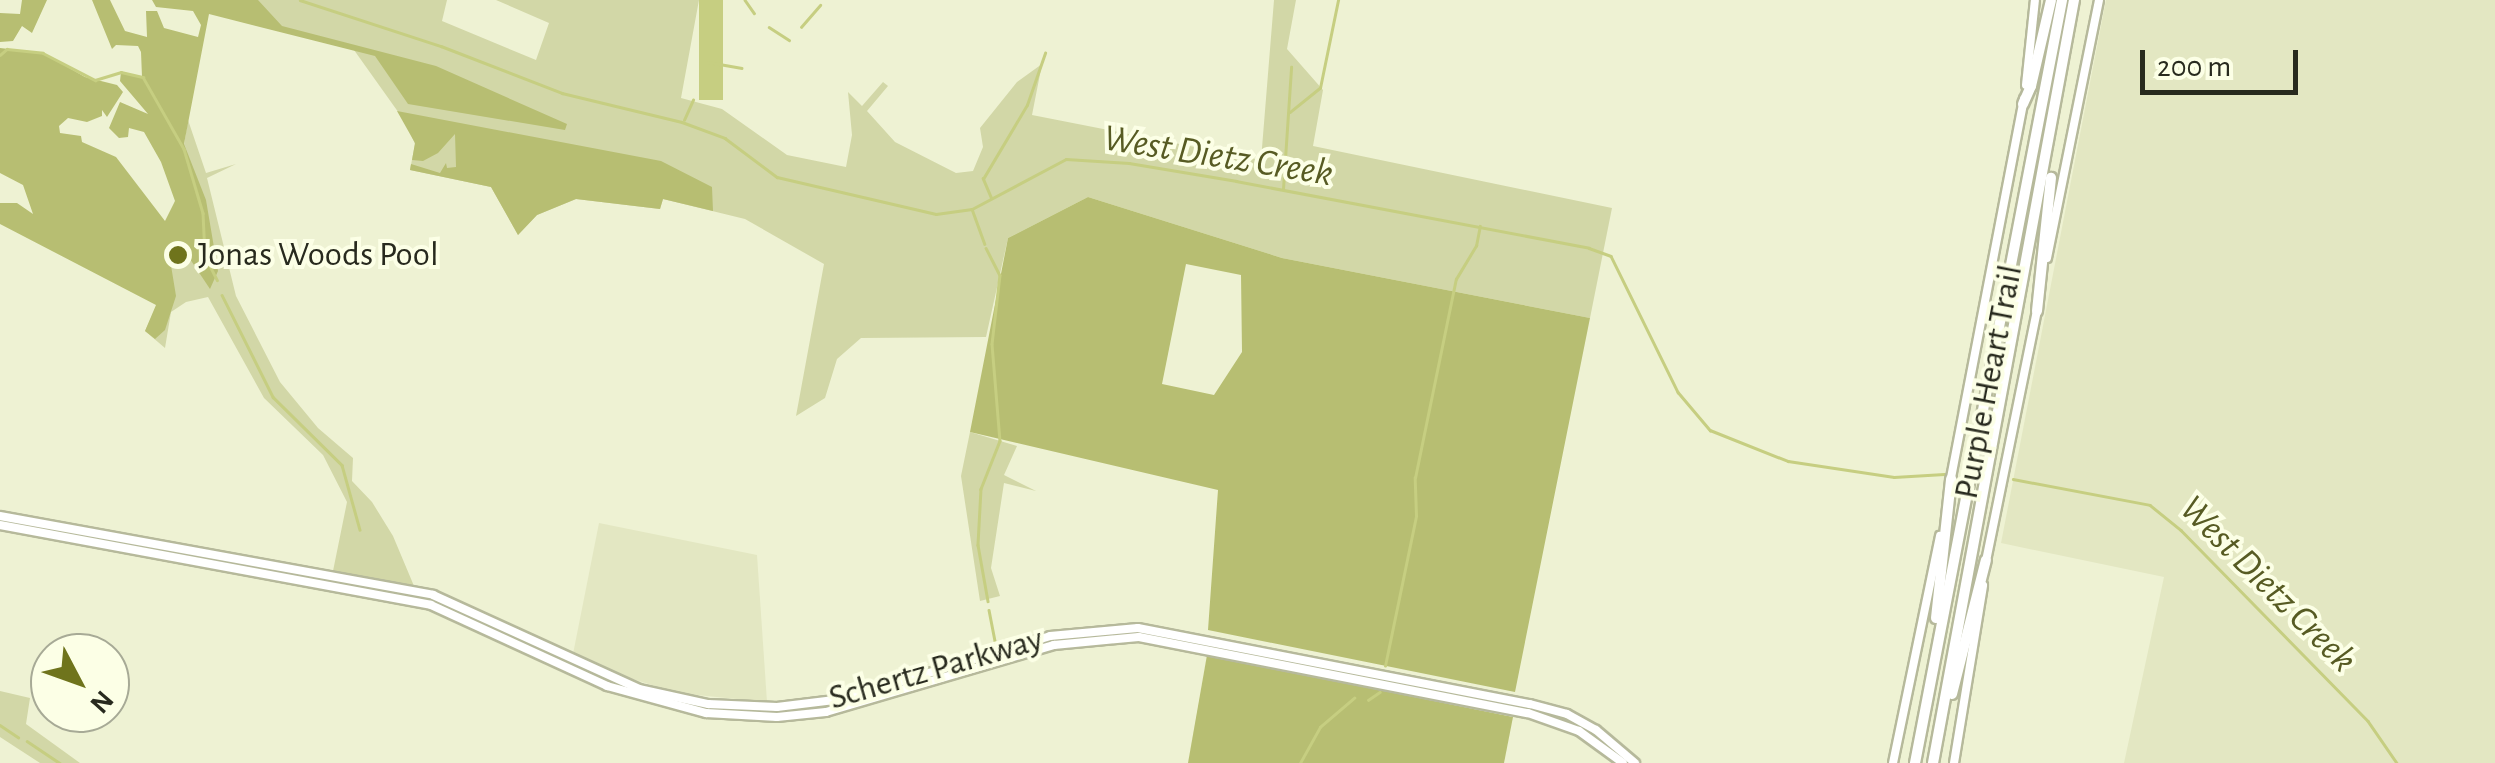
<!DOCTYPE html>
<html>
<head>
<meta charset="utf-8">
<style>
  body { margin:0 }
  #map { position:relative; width:2495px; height:763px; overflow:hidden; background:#eef2d3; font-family:"Alegreya Sans",sans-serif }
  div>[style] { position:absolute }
  .built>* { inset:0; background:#e3e7c2 }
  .green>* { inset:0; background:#d2d7a7 }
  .forest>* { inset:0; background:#b7be72 }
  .water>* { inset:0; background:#c6ce81; transform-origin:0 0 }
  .stream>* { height:2.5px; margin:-1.25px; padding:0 1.25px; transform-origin:1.25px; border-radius:1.25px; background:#c6ce81 }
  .roads { filter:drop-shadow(2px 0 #b6b99b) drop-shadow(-2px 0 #b6b99b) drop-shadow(0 2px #b6b99b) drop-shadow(0 -2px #b6b99b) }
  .secondary>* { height:8px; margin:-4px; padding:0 4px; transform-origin:4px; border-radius:4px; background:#fff }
  .motorway>* { height:10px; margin:-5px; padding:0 5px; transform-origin:5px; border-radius:5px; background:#fff }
  .dots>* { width:28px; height:28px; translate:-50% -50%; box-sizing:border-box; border:5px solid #fcffe6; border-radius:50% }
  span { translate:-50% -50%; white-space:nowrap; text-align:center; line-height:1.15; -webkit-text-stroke:8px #fcffe6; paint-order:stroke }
  .poi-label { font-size:35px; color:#282a1e }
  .left { translate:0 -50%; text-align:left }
  .street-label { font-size:35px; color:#282a1e }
  .water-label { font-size:38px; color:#575b23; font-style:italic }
  .north { position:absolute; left:30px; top:633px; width:100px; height:100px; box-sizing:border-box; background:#fcffe6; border:2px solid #a7aa96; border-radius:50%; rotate:131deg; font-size:28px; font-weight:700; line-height:40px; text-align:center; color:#282a1e }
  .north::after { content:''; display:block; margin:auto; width:35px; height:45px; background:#6f741c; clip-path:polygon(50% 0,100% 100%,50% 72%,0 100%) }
  .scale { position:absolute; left:2140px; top:50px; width:158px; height:45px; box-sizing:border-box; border:5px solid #282a1e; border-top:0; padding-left:12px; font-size:30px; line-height:35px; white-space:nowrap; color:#282a1e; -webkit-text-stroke:8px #fcffe6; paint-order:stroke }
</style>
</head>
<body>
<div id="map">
  <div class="built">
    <i style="clip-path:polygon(2106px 0,2495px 0,2495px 763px,2124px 763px,2164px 577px,2001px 543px)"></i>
    <i style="clip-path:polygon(599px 523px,757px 555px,767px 702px,677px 693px,620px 675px,573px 654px)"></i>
  </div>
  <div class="green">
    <i style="clip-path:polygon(210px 0,447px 0,442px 21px,536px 60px,549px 23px,496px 0,699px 0,681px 98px,722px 109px,787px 155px,846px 167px,852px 135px,848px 92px,862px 106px,883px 82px,888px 86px,867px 111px,895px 142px,956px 173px,973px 171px,983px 147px,980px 128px,1017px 82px,1042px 64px,1032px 115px,1261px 160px,1274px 0,1296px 0,1287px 49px,1323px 90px,1313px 146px,1612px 208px,1590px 318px,1282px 258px,1088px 197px,1008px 238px,986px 337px,861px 338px,837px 359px,825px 398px,796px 416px,824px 264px,745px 219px,663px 199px,660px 209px,576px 199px,537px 215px,518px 235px,491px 187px,410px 170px,415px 144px,406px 123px,354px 50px,208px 13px)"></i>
    <i style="clip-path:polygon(188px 120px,206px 173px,236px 164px,207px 178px,236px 296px,280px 382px,318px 428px,353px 458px,352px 481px,372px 502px,393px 536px,414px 586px,333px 571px,347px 502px,323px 455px,264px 398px,208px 297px,186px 302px,171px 312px,165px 348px,145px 331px,159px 300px)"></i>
    <i style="clip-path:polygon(970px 432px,1017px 446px,1004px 475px,1036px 491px,1004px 483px,991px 568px,1000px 596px,980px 601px,961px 476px)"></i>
    <i style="clip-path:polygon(0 691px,30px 698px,26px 724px,80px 763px,40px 763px,0 737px)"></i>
  </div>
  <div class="forest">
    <i style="clip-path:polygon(22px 0,47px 0,32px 33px,22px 26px,13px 41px,0 42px,0 13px,20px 14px)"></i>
    <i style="clip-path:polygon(92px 0,110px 0,125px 31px,147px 37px,146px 11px,157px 11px,164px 28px,198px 37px,201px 25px,193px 11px,156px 7px,152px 0,258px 0,282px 26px,436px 66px,567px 124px,565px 130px,408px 104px,375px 56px,209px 14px,184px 144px,206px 200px,218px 271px,210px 289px,182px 247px,168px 247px,176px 296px,165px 330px,155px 339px,145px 331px,156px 305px,0 224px,0 203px,17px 203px,33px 214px,23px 185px,0 173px,0 48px,43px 53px,85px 77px,117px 85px,123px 92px,107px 117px,102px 110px,102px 116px,87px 122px,68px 118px,59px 126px,60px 133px,81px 136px,82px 142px,116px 157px,165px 221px,175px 201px,161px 162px,144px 132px,129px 128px,128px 137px,119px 138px,109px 128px,120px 102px,148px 114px,120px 81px,121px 72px,142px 77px,141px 52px,138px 46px,116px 45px,112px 49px)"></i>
    <i style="clip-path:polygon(397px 111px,661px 161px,712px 187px,713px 211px,663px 199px,660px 209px,576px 199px,537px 215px,518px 235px,491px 187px,410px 170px,411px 164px,440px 173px,446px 163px,447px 168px,456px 167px,455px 134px,438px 153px,423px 161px,412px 160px,415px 143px)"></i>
    <i style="clip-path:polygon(evenodd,1088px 197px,1282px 258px,1590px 318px,1515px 692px,1208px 630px,1218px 490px,970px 432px,1008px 238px,1088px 197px,1186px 264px,1241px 275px,1242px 352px,1214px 395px,1162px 384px,1186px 264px)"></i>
    <i style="clip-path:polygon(1207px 655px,1513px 717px,1504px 763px,1188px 763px)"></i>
  </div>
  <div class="water">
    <i style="left:699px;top:0;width:24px;height:100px"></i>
  </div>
  <div class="stream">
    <i style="left:300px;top:0;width:148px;rotate:18.1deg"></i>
    <i style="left:441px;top:46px;width:130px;rotate:21.2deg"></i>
    <i style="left:562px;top:93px;width:123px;rotate:13.6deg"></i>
    <i style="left:682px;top:122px;width:46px;rotate:20.4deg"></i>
    <i style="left:725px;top:138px;width:65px;rotate:36.9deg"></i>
    <i style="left:777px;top:177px;width:163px;rotate:13.1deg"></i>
    <i style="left:936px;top:214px;width:36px;rotate:-8deg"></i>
    <i style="left:972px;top:209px;width:106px;rotate:-28deg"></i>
    <i style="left:1066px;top:159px;width:63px;rotate:3.6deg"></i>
    <i style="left:1129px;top:163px;width:109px;rotate:9.5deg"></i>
    <i style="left:1236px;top:181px;width:359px;rotate:10.7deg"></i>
    <i style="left:1589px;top:248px;width:23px;rotate:20deg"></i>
    <i style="left:1611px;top:256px;width:152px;rotate:63.8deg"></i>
    <i style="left:1678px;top:392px;width:50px;rotate:49.9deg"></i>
    <i style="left:1710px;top:430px;width:84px;rotate:21.7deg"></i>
    <i style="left:1788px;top:461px;width:107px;rotate:8.6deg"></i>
    <i style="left:1894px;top:477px;width:50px;rotate:-3.4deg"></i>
    <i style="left:745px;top:0;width:16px;rotate:55deg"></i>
    <i style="left:769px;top:27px;width:24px;rotate:33deg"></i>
    <i style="left:801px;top:27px;width:29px;rotate:-49deg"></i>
    <i style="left:0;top:55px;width:9px;rotate:-41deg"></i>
    <i style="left:7px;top:49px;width:36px;rotate:6deg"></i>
    <i style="left:43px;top:53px;width:59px;rotate:27.4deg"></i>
    <i style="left:95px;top:80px;width:27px;rotate:-17deg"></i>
    <i style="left:121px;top:72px;width:23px;rotate:13deg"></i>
    <i style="left:143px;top:77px;width:83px;rotate:60.3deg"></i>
    <i style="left:184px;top:149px;width:67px;rotate:73.5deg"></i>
    <i style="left:203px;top:213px;width:43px;rotate:87.3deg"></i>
    <i style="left:205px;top:256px;width:27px;rotate:63deg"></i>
    <i style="left:708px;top:62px;width:34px;rotate:10deg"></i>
    <i style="left:1290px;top:112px;width:38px;rotate:-39deg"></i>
    <i style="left:1320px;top:88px;width:90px;rotate:-78.4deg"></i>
    <i style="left:684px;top:120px;width:22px;rotate:-66deg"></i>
    <i style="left:1283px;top:189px;width:122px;rotate:-86.2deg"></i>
    <i style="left:991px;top:198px;width:21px;rotate:-113deg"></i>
    <i style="left:983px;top:179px;width:86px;rotate:-59.3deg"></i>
    <i style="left:1027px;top:105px;width:55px;rotate:-70.9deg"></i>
    <i style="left:972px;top:209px;width:37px;rotate:70deg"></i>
    <i style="left:986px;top:248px;width:30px;rotate:63deg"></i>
    <i style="left:1000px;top:275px;width:69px;rotate:96.6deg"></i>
    <i style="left:992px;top:344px;width:97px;rotate:85.3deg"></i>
    <i style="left:1000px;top:441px;width:52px;rotate:111.6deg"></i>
    <i style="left:981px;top:489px;width:56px;rotate:93.1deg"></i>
    <i style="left:978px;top:545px;width:57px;rotate:79.9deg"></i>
    <i style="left:222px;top:295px;width:114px;rotate:63.4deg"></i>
    <i style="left:273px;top:397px;width:97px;rotate:44.6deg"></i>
    <i style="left:342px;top:465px;width:67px;rotate:74.5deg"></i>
    <i style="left:2013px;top:479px;width:139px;rotate:10.7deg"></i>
    <i style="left:2150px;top:505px;width:40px;rotate:39deg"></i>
    <i style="left:2181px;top:530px;width:267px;rotate:45.6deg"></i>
    <i style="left:2368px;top:721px;width:51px;rotate:55.4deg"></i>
    <i style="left:989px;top:610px;width:33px;rotate:79deg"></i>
    <i style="left:1385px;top:666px;width:153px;rotate:-78.3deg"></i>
    <i style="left:1416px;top:516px;width:38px;rotate:-92deg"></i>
    <i style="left:1415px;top:478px;width:203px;rotate:-78.4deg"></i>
    <i style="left:1456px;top:279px;width:39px;rotate:-59deg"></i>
    <i style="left:1476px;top:246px;width:20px;rotate:-79deg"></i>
    <i style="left:1368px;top:700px;width:14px;rotate:-34deg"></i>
    <i style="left:0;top:725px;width:22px;rotate:34deg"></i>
    <i style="left:27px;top:741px;width:40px;rotate:34deg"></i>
    <i style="left:1300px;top:763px;width:41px;rotate:-60.9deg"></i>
    <i style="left:1320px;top:727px;width:45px;rotate:-40.5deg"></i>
  </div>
  <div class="roads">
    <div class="secondary">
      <i style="left:2026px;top:85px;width:85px;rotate:-84deg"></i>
      <i style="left:2047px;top:258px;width:263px;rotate:-78.6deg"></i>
      <i style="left:1950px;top:483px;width:391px;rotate:-79.1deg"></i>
      <i style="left:0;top:516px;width:440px;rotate:10.3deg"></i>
      <i style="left:433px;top:595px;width:226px;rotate:24.5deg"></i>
      <i style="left:639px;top:689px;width:71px;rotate:12.3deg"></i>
      <i style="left:708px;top:704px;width:69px;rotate:2.5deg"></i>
      <i style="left:777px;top:707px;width:66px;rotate:-6.9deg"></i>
      <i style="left:843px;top:699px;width:216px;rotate:-16.9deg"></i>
      <i style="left:1050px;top:636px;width:88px;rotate:-5.2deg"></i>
      <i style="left:1138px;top:628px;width:399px;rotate:11deg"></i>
      <i style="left:1530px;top:704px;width:38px;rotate:15deg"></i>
      <i style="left:1567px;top:714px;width:33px;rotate:29deg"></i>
      <i style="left:1596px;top:730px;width:51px;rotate:40.2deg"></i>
      <i style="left:0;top:525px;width:438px;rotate:10.5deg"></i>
      <i style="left:431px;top:605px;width:194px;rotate:24.7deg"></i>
      <i style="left:607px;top:686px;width:103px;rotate:15.3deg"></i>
      <i style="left:706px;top:713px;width:71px;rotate:3.2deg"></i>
      <i style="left:777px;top:717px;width:49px;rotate:-5.8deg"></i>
      <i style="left:826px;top:712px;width:238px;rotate:-16.4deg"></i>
      <i style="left:1054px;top:645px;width:85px;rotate:-5.4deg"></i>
      <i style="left:1139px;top:637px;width:396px;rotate:11.1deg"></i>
      <i style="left:1528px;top:713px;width:54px;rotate:19.4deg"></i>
      <i style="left:1579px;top:731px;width:54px;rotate:36deg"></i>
      <i style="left:1986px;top:561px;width:260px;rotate:-78.5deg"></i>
      <i style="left:1893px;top:763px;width:232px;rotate:-78.3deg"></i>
      <i style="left:1954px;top:763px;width:180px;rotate:-80.7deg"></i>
    </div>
    <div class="motorway">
      <i style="left:2023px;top:104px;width:20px;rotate:-66deg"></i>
      <i style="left:2031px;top:86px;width:88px;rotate:-76.9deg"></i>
      <i style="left:2037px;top:311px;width:134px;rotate:-84deg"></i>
      <i style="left:1936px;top:618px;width:140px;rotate:-83.8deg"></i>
      <i style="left:1952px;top:694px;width:138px;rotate:-75.8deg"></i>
      <i style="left:1915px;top:763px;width:777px;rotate:-79.09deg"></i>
      <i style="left:1933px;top:763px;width:776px;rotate:-79.53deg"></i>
    </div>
  </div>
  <div class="dots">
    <i style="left:178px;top:255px;background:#6f741c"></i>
  </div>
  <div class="poi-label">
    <span class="left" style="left:198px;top:255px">Jonas Woods Pool</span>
  </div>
  <div class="street-label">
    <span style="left:1989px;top:382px;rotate:-79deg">Purple Heart Trail</span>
    <span style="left:936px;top:669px;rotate:-16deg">Schertz Parkway</span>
  </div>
  <div class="water-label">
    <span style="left:1218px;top:157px;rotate:9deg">West Dietz Creek</span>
    <span style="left:2267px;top:585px;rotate:45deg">West Dietz Creek</span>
  </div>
  <div class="north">N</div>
  <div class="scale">200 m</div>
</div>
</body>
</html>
